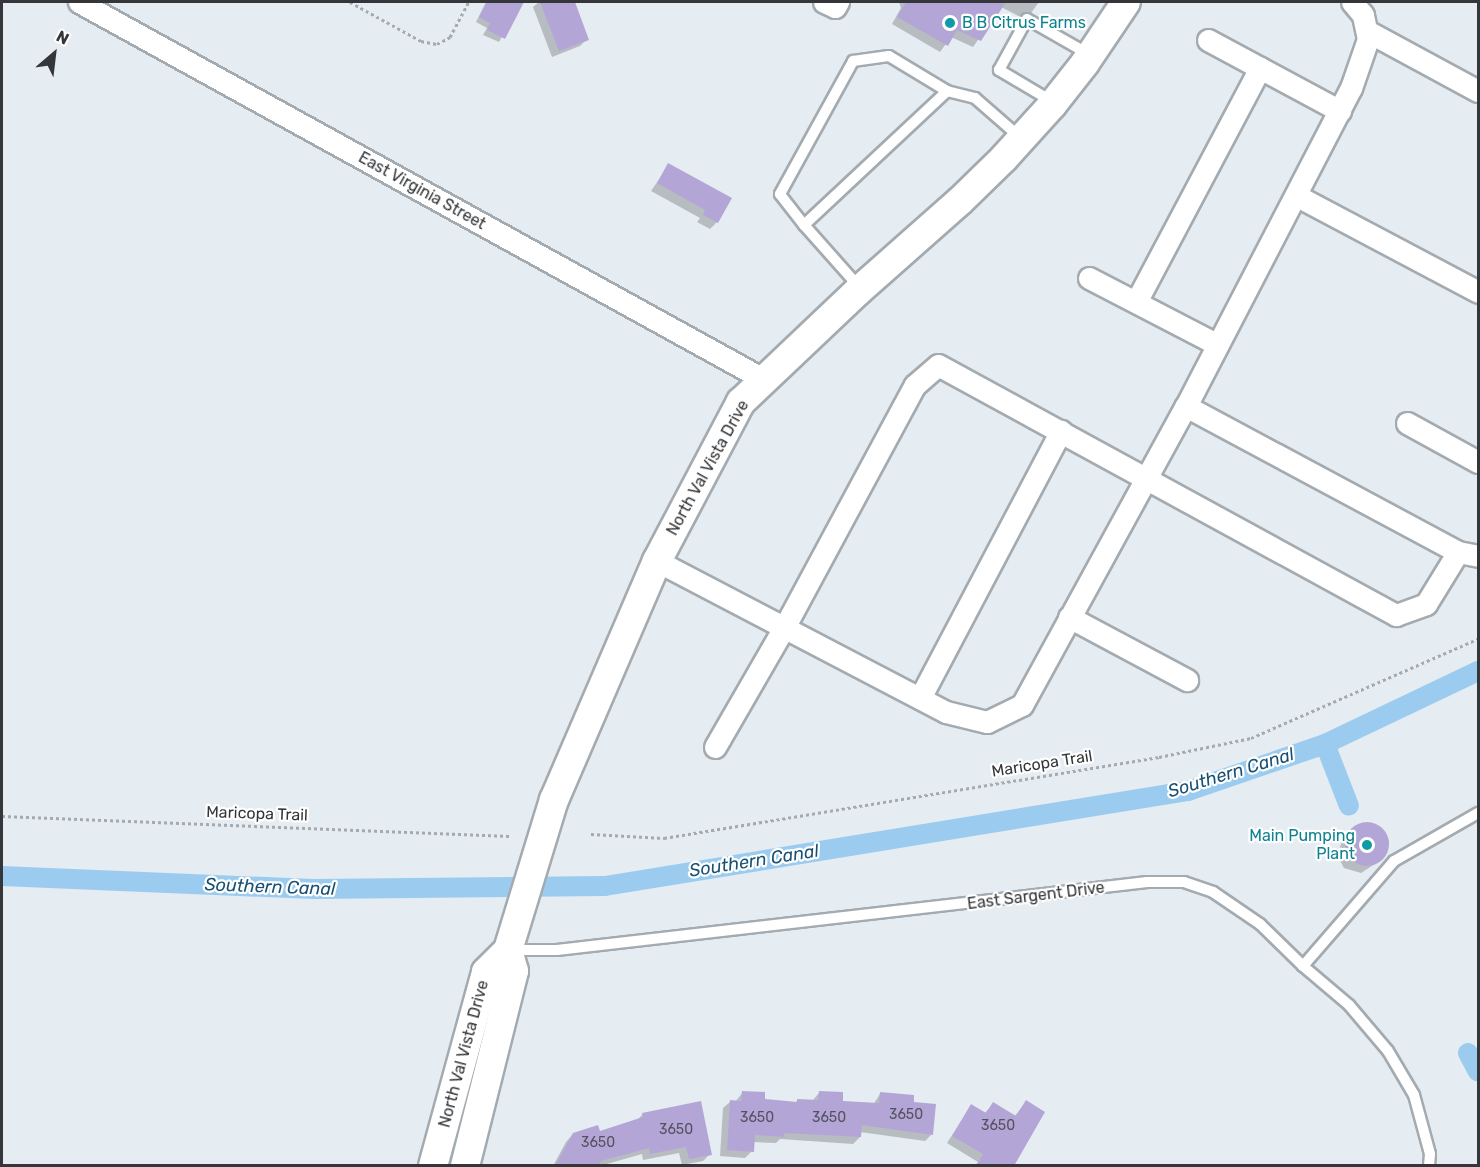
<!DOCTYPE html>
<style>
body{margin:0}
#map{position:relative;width:1480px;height:1167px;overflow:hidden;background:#e5ecf2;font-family:Rubik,sans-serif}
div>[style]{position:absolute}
.shadow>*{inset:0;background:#0003}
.canal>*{height:20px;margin:-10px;padding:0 10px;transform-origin:10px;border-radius:10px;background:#9bccef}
.building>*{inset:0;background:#b3a6d7}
.round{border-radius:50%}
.path>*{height:3px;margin-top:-1.5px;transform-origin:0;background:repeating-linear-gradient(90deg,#a5aaaf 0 3px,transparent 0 6px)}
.roads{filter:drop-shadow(2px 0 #a4abb0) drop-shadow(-2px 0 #a4abb0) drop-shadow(0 2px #a4abb0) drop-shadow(0 -2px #a4abb0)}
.service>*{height:10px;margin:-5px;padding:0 5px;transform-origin:5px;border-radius:5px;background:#fff}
.minor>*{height:21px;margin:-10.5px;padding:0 10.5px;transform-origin:10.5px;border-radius:10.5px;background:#fff}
.secondary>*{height:28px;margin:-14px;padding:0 14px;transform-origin:14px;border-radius:14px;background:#fff}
.dots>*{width:16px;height:16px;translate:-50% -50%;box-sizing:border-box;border:3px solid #fff;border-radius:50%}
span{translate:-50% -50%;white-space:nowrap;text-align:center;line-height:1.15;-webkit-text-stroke:4.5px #fff;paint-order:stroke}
.number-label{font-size:14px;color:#545260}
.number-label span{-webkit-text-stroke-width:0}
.culture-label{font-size:16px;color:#0d838f}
.left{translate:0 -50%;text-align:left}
.right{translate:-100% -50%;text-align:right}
.street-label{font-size:16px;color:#343639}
.water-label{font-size:18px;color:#195174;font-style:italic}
.frame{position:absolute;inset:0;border:3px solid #343639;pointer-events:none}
.north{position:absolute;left:24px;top:24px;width:60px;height:60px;-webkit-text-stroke:4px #fff;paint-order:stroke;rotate:28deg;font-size:16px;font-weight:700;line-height:24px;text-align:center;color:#343639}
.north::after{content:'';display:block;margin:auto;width:21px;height:27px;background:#343639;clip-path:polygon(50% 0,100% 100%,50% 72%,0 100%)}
</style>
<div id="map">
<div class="shadow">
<i style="clip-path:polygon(486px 2px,522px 2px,499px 42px,483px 35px,487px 28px,476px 22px)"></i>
<i style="clip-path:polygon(539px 2px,573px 2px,587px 39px,580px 46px,552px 57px,533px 7px)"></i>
<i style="clip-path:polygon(899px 2px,977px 2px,981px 4px,982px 2px,1039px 2px,1026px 20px,1001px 7px,973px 47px,951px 37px,940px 52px,892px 24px,901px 8px)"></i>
<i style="clip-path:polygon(669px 165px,717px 222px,710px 229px,697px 222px,700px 218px,651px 191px)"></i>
<i style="clip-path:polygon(1365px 823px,1382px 828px,1389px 842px,1384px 858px,1361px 873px,1344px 868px,1337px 855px,1343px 839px)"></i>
<i style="clip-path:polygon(743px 1092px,763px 1100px,795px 1103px,798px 1100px,812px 1101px,819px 1093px,841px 1103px,873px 1105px,880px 1094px,912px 1103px,932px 1134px,925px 1141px,860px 1132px,860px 1137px,853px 1144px,780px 1139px,776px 1143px,753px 1142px,752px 1151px,745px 1158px,720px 1156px,723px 1108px,731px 1101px,735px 1102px)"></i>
<i style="clip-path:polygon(1026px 1102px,1012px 1166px,975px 1166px,978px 1162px,947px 1143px,971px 1106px,984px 1114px,993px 1104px,1014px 1117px)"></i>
<i style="clip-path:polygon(643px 1114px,710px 1154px,703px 1161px,682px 1165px,679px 1153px,643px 1160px,642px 1154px,600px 1166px,553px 1166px,566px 1142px,573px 1134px,599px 1133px,636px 1121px)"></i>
</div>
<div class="canal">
<i style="left:1325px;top:744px;width:66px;rotate:68.8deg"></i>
<i style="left:2px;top:876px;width:312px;rotate:2.4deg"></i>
<i style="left:314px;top:889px;width:291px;rotate:-0.6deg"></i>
<i style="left:605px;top:886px;width:591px;rotate:-9.26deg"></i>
<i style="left:1188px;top:791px;width:145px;rotate:-18.9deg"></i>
<i style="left:1325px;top:744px;width:170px;rotate:-25.5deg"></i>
<i style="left:1468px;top:1053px;width:21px;rotate:62deg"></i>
</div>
<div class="building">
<i style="clip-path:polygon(487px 2px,524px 2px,505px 39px,487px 30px,490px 23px,479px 17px)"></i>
<i style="clip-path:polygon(540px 2px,575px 2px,589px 40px,559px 51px)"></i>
<i style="clip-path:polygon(906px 2px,1006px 2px,981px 41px,957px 30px,948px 46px,897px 17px)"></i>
<i style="clip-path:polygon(668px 163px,732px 198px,718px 223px,703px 215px,705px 210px,657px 183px)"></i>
<i class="round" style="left:1345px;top:822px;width:44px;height:44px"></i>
<i style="clip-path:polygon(742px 1091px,765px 1092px,765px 1099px,797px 1102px,797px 1099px,818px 1100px,819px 1091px,843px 1092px,843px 1101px,879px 1103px,880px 1092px,914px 1095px,914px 1102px,936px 1104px,933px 1135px,862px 1125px,861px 1137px,784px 1133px,784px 1137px,755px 1135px,754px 1152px,727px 1150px,730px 1100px,741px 1101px)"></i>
<i style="clip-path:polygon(1026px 1100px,1045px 1112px,1014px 1166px,976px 1166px,983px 1154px,952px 1136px,971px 1104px,986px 1113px,993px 1102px,1016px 1116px)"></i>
<i style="clip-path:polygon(701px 1101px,712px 1155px,689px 1159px,686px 1147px,650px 1154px,649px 1148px,601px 1161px,598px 1166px,555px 1166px,573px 1133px,598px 1125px,600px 1131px,643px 1117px,642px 1113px)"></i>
</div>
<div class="path">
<i style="left:350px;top:2px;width:81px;rotate:28.8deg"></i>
<i style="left:421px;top:41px;width:16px;rotate:11deg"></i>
<i style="left:437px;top:44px;width:15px;rotate:-28deg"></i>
<i style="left:450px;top:37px;width:40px;rotate:-62deg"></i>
<i style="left:2px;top:816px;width:510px;rotate:2.25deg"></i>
<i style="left:591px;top:834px;width:73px;rotate:3.1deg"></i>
<i style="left:664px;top:838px;width:502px;rotate:-9.29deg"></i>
<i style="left:1159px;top:757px;width:94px;rotate:-11.7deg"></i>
<i style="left:1251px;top:738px;width:248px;rotate:-23.6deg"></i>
</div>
<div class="roads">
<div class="service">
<i style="left:1053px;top:102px;width:63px;rotate:-149.3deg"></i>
<i style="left:999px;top:70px;width:58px;rotate:-61.2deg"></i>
<i style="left:1027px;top:19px;width:73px;rotate:29.7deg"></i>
<i style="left:804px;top:225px;width:39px;rotate:-128deg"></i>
<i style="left:780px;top:194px;width:152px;rotate:-61.2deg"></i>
<i style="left:853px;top:61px;width:36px;rotate:-8deg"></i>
<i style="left:889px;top:56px;width:68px;rotate:31.1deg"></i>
<i style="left:860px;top:288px;width:84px;rotate:-131.6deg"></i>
<i style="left:804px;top:225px;width:196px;rotate:-43.1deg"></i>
<i style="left:947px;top:91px;width:29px;rotate:14deg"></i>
<i style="left:975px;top:98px;width:62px;rotate:41.1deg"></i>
<i style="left:508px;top:950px;width:49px"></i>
<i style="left:557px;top:950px;width:594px;rotate:-6.57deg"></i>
<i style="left:1147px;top:882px;width:37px"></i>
<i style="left:1184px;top:882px;width:31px;rotate:19deg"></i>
<i style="left:1213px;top:892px;width:57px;rotate:34.2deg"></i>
<i style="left:1260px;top:924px;width:60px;rotate:44.3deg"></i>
<i style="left:1303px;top:966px;width:139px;rotate:-49.1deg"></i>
<i style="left:1394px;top:861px;width:97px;rotate:-29.7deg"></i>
<i style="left:1303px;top:966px;width:60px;rotate:40.3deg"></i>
<i style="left:1349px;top:1005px;width:60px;rotate:49.7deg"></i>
<i style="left:1388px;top:1051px;width:51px;rotate:59.4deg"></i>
<i style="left:1414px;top:1095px;width:61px;rotate:74.8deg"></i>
<i style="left:1430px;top:1154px;width:12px;rotate:95deg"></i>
</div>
<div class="minor">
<i style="left:79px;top:2px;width:783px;rotate:28.86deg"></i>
<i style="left:824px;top:2px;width:12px;rotate:24deg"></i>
<i style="left:835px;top:7px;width:6px;rotate:-59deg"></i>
<i style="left:1367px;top:31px;width:126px;rotate:28.4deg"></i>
<i style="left:1208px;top:40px;width:150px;rotate:28.3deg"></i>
<i style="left:1297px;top:196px;width:205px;rotate:27.9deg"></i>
<i style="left:1089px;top:278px;width:145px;rotate:27.4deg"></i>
<i style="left:1136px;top:302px;width:265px;rotate:-62.1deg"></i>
<i style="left:1407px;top:423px;width:81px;rotate:28.8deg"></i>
<i style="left:1458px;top:552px;width:20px;rotate:11deg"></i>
<i style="left:657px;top:561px;width:326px;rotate:27.6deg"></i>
<i style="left:946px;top:712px;width:42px;rotate:13.7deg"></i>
<i style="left:987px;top:722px;width:39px;rotate:-26deg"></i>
<i style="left:1022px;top:705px;width:341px;rotate:-61.3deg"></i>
<i style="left:1186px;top:406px;width:358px;rotate:-62.6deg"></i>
<i style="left:1351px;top:88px;width:52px;rotate:-70.9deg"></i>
<i style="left:1368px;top:39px;width:25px;rotate:-102deg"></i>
<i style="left:1363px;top:15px;width:17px;rotate:-130deg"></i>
<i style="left:1069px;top:617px;width:134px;rotate:28.1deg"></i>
<i style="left:920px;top:698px;width:302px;rotate:-62.2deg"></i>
<i style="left:715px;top:747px;width:140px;rotate:-60deg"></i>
<i style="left:785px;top:626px;width:274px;rotate:-61.7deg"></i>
<i style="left:915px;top:385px;width:30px;rotate:-41deg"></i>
<i style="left:938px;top:365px;width:522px;rotate:28.63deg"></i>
<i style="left:1396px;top:615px;width:32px;rotate:-20deg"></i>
<i style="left:1426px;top:604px;width:61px;rotate:-58.4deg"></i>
<i style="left:1458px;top:552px;width:309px;rotate:-151.8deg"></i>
</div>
<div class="secondary">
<i style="left:433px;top:1166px;width:201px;rotate:-74.7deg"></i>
<i style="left:486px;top:972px;width:31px;rotate:-45deg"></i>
<i style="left:508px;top:950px;width:157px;rotate:-73deg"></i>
<i style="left:554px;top:800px;width:260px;rotate:-66.7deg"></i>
<i style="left:657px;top:561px;width:180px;rotate:-62.2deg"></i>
<i style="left:741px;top:402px;width:160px;rotate:-43.5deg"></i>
<i style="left:857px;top:292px;width:137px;rotate:-41.5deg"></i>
<i style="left:960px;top:201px;width:62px;rotate:-44.3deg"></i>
<i style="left:1004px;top:158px;width:72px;rotate:-47.8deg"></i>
<i style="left:1052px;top:105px;width:53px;rotate:-51.8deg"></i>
<i style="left:1085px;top:63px;width:73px;rotate:-56.1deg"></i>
<i style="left:465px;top:1166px;width:201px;rotate:-75.9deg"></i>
<i style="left:514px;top:971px;width:22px;rotate:-106deg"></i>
</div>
</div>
<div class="dots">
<i style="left:950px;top:23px;background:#0f9aa8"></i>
<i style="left:1367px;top:845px;background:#0f9aa8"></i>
</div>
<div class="number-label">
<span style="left:906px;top:1115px">3650</span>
<span style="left:757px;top:1118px">3650</span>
<span style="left:829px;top:1118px">3650</span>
<span style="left:998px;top:1126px">3650</span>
<span style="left:676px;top:1130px">3650</span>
<span style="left:598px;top:1143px">3650</span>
</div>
<div class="culture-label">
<span class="left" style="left:962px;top:23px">B B Citrus Farms</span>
<span class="right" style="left:1355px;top:845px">Main Pumping<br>Plant</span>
</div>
<div class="street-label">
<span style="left:422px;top:191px;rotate:29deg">East Virginia Street</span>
<span style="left:708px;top:468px;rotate:-61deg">North Val Vista Drive</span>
<span style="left:1042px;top:764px;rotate:-9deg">Maricopa Trail</span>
<span style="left:257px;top:814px;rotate:2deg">Maricopa Trail</span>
<span style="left:1036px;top:896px;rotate:-7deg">East Sargent Drive</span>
<span style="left:464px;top:1054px;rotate:-75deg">North Val Vista Drive</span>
</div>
<div class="water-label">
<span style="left:1231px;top:773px;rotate:-17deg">Southern Canal</span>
<span style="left:754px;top:861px;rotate:-9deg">Southern Canal</span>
<span style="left:270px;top:887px;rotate:2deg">Southern Canal</span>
</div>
<div class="frame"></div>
<div class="north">N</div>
</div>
